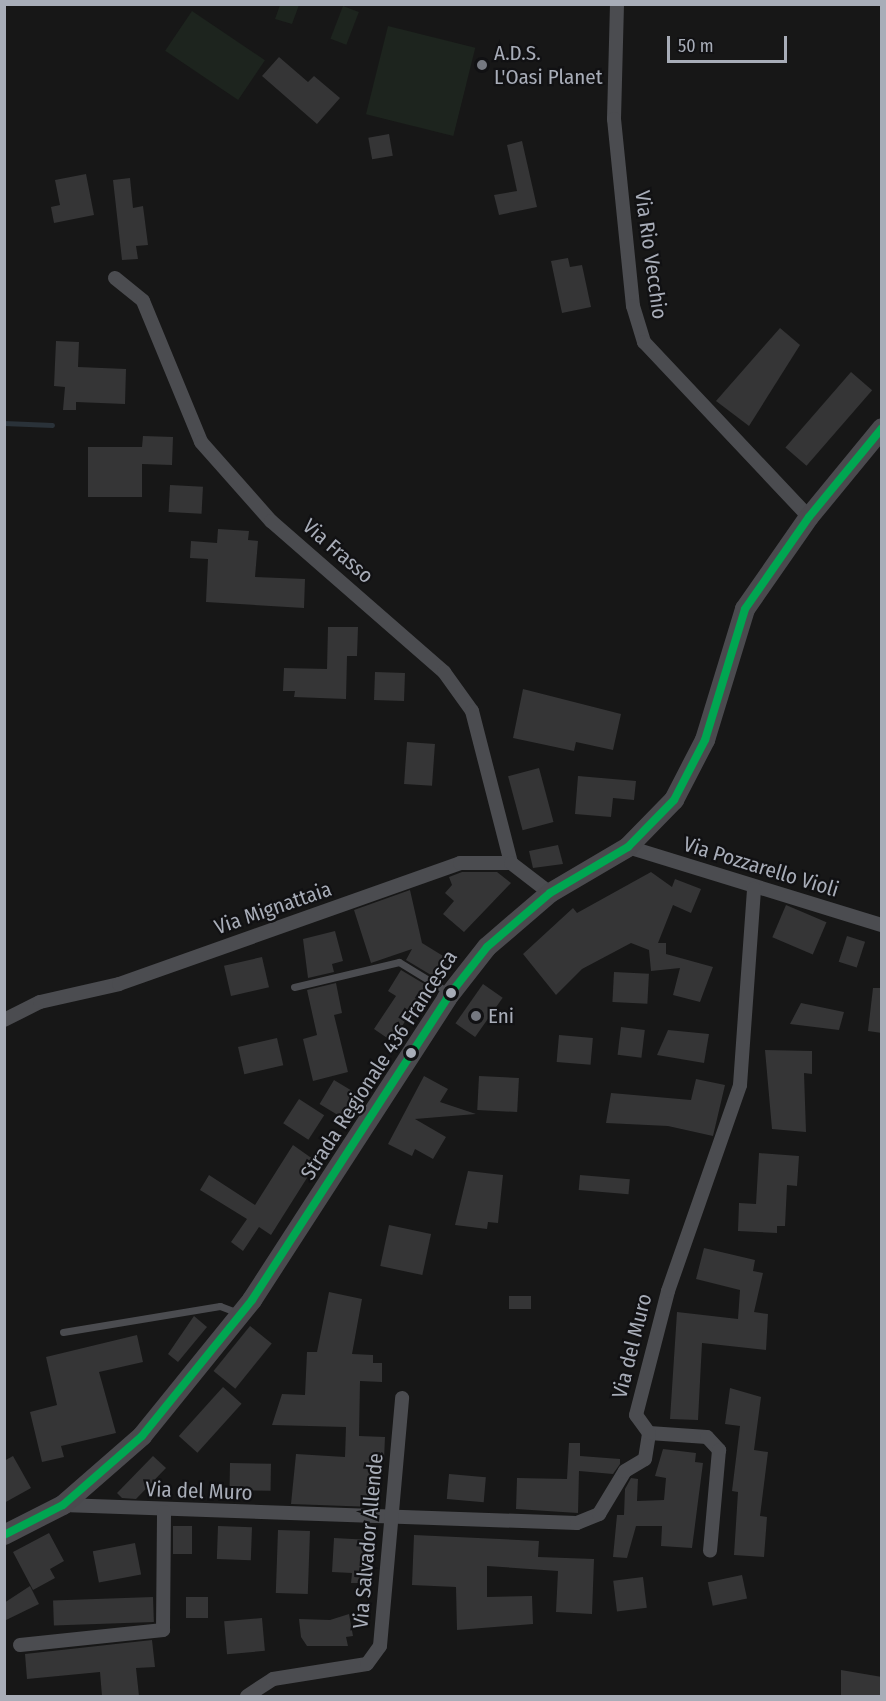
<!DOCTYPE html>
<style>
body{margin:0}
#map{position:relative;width:886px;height:1701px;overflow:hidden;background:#171717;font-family:"Fira Sans Condensed",sans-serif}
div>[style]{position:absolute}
.green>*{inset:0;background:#1d241e;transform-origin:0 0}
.stream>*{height:4.5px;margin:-2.25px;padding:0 2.25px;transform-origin:2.25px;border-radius:2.25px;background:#2a3239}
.building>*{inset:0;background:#353536;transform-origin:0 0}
.lane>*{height:7px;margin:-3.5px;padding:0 3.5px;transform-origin:3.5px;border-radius:3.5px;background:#4b4c50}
.street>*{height:14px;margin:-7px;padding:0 7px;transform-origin:7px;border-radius:7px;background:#4b4c50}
.secondary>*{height:20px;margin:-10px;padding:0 10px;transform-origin:10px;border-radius:10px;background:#4a4a4e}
.bus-1>*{height:8px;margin:-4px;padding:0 4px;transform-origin:4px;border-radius:4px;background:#00a651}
.dots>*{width:16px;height:16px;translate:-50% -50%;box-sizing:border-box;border:3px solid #111113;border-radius:50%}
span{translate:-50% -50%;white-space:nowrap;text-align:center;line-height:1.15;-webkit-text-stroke:4.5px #111113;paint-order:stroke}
.poi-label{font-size:21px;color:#a8adb8}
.left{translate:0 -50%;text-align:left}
.street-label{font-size:21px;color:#a8adb8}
.frame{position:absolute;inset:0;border:6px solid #a8adb8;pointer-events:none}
.scale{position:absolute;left:667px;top:36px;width:120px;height:27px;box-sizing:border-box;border:3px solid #a8adb8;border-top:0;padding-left:8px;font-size:18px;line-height:21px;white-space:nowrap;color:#a8adb8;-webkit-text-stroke:4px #111113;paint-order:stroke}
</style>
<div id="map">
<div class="green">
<i style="clip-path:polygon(280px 5px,299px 5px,292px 24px,275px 19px)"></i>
<i style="left:343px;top:6px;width:17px;height:35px;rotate:21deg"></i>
<i style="left:192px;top:11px;width:88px;height:48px;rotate:34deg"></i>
<i style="left:388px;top:26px;width:90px;height:91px;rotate:14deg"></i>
</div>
<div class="stream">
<i style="left:4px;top:423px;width:48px;rotate:2.4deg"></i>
</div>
<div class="building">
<i style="clip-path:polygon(279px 57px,308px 82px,314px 76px,340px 98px,317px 124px,262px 76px)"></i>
<i style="left:389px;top:134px;width:22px;height:21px;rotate:80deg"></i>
<i style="clip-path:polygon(522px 141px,537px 207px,499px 215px,494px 195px,517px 191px,507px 145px)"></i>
<i style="clip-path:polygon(86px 174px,94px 215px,54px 223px,51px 207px,60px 205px,55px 180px)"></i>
<i style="clip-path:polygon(130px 178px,133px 208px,143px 206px,148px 245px,136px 246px,138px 259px,122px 260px,113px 180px)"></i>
<i style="clip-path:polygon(568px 258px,570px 267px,582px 265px,591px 307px,562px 313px,551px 261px)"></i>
<i style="clip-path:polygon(780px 328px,800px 345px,749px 426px,716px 401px)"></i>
<i style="clip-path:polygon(56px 341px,79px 342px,78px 367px,126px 369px,125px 404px,76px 402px,76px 410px,63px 410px,65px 387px,54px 386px)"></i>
<i style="left:851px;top:372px;width:28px;height:100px;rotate:41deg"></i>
<i style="clip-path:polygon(143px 436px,173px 437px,172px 465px,142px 464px,142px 497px,88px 497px,88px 447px,142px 447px)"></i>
<i style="left:170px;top:485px;width:33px;height:27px;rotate:3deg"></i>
<i style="clip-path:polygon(218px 529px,249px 531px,248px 540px,258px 541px,255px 577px,305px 579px,304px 608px,206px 602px,208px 559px,190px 558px,191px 541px,217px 543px)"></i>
<i style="clip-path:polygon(328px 627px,358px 627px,357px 656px,347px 656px,346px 699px,294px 697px,295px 691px,283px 691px,284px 668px,327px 669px)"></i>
<i style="left:375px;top:672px;width:30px;height:28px;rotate:2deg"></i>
<i style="clip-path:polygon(523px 689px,621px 714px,613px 750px,576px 742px,574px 751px,513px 738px)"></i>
<i style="left:407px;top:742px;width:28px;height:42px;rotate:4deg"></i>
<i style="left:539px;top:768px;width:56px;height:32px;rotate:75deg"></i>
<i style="clip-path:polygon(578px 776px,636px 781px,634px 800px,613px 798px,611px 817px,575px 814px)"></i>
<i style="clip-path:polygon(558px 845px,563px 864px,533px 868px,529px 851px)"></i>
<i style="clip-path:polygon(462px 872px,497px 872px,511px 883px,464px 932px,443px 914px,454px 901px,445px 893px,452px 885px,449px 877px)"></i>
<i style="clip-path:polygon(651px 872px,672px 887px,675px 879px,701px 889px,691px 913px,673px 905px,658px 943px,666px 943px,666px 954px,713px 967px,700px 1002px,673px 995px,680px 968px,651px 971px,649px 950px,631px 943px,582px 969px,556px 995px,523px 954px,573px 908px,577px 913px)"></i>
<i style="clip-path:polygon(410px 890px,422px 943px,448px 959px,436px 978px,406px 960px,412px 949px,371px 963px,354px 910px)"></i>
<i style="left:786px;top:905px;width:44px;height:35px;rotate:23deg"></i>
<i style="clip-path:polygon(335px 931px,343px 961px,332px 964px,334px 972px,308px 978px,303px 939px)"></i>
<i style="left:847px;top:936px;width:19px;height:27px;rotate:18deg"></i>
<i style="left:262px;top:957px;width:31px;height:39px;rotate:77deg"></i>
<i style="clip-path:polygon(401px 970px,426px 985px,393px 1042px,374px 1029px,396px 996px,388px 991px)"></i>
<i style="left:614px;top:972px;width:35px;height:30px;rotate:3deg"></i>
<i style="clip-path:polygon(336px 983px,342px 1013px,334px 1015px,348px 1072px,313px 1081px,303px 1039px,317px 1035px,307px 990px)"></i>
<i style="left:483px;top:984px;width:24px;height:48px;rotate:35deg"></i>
<i style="clip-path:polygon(873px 988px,882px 988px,882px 1033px,868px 1031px)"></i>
<i style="clip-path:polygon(801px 1003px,844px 1012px,839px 1030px,790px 1024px)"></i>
<i style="left:621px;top:1027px;width:24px;height:28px;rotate:7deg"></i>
<i style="clip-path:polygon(668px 1030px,709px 1034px,704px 1063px,657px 1055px)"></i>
<i style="left:559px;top:1035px;width:34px;height:27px;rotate:5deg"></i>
<i style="left:277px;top:1038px;width:28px;height:40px;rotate:77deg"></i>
<i style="clip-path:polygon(765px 1050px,812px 1051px,812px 1074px,804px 1073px,806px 1132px,772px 1129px)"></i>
<i style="clip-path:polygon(424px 1076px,448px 1089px,440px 1102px,476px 1114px,415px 1119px,446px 1137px,433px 1159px,415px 1149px,412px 1156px,388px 1144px)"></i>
<i style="left:479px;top:1076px;width:40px;height:34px;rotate:3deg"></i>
<i style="clip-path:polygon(696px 1079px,725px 1085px,713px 1136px,668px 1126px,606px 1123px,611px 1093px,691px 1100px)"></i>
<i style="left:334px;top:1080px;width:29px;height:28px;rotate:31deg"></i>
<i style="left:299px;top:1099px;width:30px;height:29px;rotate:33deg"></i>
<i style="clip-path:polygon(293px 1145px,317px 1162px,271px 1235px,259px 1227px,243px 1251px,231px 1242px,247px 1219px,200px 1190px,209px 1175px,255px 1205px)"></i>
<i style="clip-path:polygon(759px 1153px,799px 1156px,797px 1186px,787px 1185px,785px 1226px,777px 1226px,777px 1233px,738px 1231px,739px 1203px,756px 1204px)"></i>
<i style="clip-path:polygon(468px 1171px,503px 1175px,498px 1223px,488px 1222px,487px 1229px,455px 1225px)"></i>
<i style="left:580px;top:1175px;width:50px;height:15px;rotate:5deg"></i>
<i style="left:389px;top:1225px;width:43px;height:42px;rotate:12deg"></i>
<i style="clip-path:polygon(704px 1248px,755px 1260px,753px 1271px,763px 1273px,754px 1312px,768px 1314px,766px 1350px,702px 1343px,698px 1420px,670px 1419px,677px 1312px,738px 1319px,740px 1290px,696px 1279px)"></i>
<i style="clip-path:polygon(329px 1292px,362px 1299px,352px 1354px,373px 1355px,373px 1363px,382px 1363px,382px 1382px,360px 1381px,359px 1436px,385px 1437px,384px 1460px,376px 1459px,374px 1507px,291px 1504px,296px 1454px,345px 1457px,346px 1427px,272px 1425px,282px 1394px,305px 1395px,307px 1352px,317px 1352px)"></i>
<i style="left:509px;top:1296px;width:22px;height:13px"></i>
<i style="clip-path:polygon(194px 1316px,207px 1327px,178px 1362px,168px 1354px)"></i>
<i style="left:250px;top:1326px;width:28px;height:58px;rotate:39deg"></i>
<i style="clip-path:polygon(137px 1335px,143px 1362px,99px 1372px,116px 1433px,61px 1446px,64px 1457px,42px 1462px,30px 1412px,57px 1405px,46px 1357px)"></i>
<i style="left:223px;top:1387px;width:25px;height:66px;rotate:42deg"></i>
<i style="clip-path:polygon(730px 1388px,761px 1397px,754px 1450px,768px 1452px,760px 1516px,767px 1517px,764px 1557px,734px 1555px,738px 1492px,732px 1491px,740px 1426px,725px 1424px)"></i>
<i style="clip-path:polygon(569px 1443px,580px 1443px,580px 1456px,620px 1459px,620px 1464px,613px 1474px,579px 1471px,578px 1513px,516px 1509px,517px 1478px,567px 1479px)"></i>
<i style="clip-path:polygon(663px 1449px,696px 1453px,695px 1462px,703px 1463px,692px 1548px,661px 1546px,662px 1526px,636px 1526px,627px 1558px,613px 1557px,617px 1515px,624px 1515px,625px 1489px,631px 1478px,638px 1479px,637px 1501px,664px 1500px,666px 1478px,655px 1476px)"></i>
<i style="clip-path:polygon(13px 1456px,31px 1488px,4px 1503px,4px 1461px)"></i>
<i style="clip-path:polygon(153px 1456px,166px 1468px,136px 1499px,122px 1498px,117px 1493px)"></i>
<i style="left:230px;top:1463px;width:41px;height:27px;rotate:1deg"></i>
<i style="left:449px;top:1474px;width:37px;height:25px;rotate:5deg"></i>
<i style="left:173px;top:1526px;width:19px;height:28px"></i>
<i style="left:218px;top:1526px;width:34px;height:33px;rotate:2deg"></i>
<i style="left:278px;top:1530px;width:32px;height:63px;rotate:2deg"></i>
<i style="clip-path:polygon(49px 1533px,64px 1561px,50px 1569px,55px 1578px,33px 1590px,13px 1552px)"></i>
<i style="clip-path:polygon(414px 1535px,539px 1541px,538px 1557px,594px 1559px,592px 1614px,556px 1612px,558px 1571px,487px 1566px,487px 1597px,532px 1596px,533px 1624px,457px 1630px,456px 1587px,412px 1585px)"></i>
<i style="clip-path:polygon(334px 1538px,371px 1540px,369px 1583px,351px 1583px,352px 1573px,332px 1572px)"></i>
<i style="left:135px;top:1543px;width:32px;height:43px;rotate:79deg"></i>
<i style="left:742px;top:1575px;width:24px;height:35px;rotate:78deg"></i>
<i style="left:643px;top:1577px;width:31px;height:30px;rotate:83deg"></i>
<i style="clip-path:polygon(30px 1586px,39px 1604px,4px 1621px,4px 1603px)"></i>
<i style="left:153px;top:1597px;width:25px;height:100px;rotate:88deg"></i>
<i style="left:186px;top:1597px;width:22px;height:21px"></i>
<i style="clip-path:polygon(349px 1614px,353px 1636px,346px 1637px,348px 1646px,307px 1646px,301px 1637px,299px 1619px,330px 1620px)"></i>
<i style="left:262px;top:1618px;width:33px;height:38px;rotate:85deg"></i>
<i style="clip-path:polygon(152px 1640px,155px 1667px,136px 1668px,139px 1696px,102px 1696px,100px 1672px,27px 1679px,25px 1654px)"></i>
<i style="clip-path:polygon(841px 1670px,882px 1677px,882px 1696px,841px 1696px)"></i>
</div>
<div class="lane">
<i style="left:294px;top:987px;width:108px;rotate:-13.4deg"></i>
<i style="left:399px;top:962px;width:57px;rotate:31.5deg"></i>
<i style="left:63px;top:1332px;width:159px;rotate:-9.4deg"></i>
<i style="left:220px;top:1306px;width:19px;rotate:21deg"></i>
</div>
<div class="street">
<i style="left:617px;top:4px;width:115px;rotate:91.5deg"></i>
<i style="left:614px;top:119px;width:188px;rotate:84.2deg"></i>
<i style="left:633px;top:306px;width:38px;rotate:73deg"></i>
<i style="left:644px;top:342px;width:241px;rotate:46.7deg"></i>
<i style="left:115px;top:278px;width:36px;rotate:39deg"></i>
<i style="left:143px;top:301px;width:152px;rotate:67.6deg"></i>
<i style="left:201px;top:442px;width:106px;rotate:48.5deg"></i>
<i style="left:271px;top:521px;width:230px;rotate:41.1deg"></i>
<i style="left:444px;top:672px;width:48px;rotate:54.3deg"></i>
<i style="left:472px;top:711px;width:157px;rotate:75.6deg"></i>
<i style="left:628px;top:847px;width:266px;rotate:17.1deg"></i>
<i style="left:4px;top:1020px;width:40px;rotate:-26.6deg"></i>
<i style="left:40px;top:1002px;width:81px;rotate:-12.8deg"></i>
<i style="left:119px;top:984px;width:362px;rotate:-19.5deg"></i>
<i style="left:460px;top:863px;width:51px"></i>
<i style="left:511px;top:863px;width:49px;rotate:37.6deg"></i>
<i style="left:649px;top:1433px;width:58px;rotate:3.9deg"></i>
<i style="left:707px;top:1437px;width:18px;rotate:47deg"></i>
<i style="left:719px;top:1450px;width:101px;rotate:95.1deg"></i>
<i style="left:63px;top:1505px;width:514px;rotate:2.01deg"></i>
<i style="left:577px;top:1523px;width:24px;rotate:-22deg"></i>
<i style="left:599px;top:1514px;width:50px;rotate:-58.8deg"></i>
<i style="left:625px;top:1471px;width:23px;rotate:-31deg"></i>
<i style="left:645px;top:1459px;width:26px;rotate:-81deg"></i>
<i style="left:649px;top:1433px;width:22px;rotate:-126deg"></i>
<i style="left:636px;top:1415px;width:128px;rotate:-75.5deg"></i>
<i style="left:668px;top:1291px;width:218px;rotate:-70.7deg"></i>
<i style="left:740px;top:1085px;width:197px;rotate:-85.9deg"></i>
<i style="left:20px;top:1645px;width:144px;rotate:-6deg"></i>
<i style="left:163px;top:1630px;width:118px;rotate:-89.5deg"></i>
<i style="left:247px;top:1696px;width:31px;rotate:-33deg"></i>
<i style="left:273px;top:1679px;width:95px;rotate:-9.1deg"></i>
<i style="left:367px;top:1664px;width:22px;rotate:-54deg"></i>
<i style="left:380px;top:1646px;width:249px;rotate:-84.9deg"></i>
</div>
<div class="secondary">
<i style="left:4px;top:1535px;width:66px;rotate:-27deg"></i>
<i style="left:63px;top:1505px;width:105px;rotate:-41.1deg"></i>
<i style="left:142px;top:1436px;width:175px;rotate:-51deg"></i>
<i style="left:252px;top:1300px;width:359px;rotate:-57.1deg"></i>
<i style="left:447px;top:998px;width:65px;rotate:-51.9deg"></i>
<i style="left:487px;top:947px;width:83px;rotate:-40.6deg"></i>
<i style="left:550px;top:893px;width:91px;rotate:-30.5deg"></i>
<i style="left:628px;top:847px;width:66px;rotate:-45.6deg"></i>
<i style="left:674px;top:800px;width:68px;rotate:-62.7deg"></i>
<i style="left:705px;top:740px;width:137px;rotate:-73deg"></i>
<i style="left:745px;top:609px;width:112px;rotate:-55.2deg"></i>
<i style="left:809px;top:517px;width:115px;rotate:-50.6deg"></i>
</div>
<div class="bus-1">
<i style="left:4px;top:1535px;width:66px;rotate:-27deg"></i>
<i style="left:63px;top:1505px;width:105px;rotate:-41.1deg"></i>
<i style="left:142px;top:1436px;width:175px;rotate:-51deg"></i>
<i style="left:252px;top:1300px;width:359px;rotate:-57.1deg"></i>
<i style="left:447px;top:998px;width:65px;rotate:-51.9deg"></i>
<i style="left:487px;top:947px;width:83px;rotate:-40.6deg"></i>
<i style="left:550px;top:893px;width:91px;rotate:-30.5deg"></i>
<i style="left:628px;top:847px;width:66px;rotate:-45.6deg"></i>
<i style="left:674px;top:800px;width:68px;rotate:-62.7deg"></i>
<i style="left:705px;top:740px;width:137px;rotate:-73deg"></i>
<i style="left:745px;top:609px;width:112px;rotate:-55.2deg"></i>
<i style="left:809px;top:517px;width:115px;rotate:-50.6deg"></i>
</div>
<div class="dots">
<i style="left:482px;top:65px;background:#757880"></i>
<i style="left:451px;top:993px;background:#a8adb8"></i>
<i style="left:476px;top:1016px;background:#757880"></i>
<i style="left:411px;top:1053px;background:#a8adb8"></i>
</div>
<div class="poi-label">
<span class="left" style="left:494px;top:65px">A.D.S.<br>L'Oasi Planet</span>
<span class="left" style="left:488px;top:1016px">Eni</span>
</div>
<div class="street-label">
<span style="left:651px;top:255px;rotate:82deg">Via Rio Vecchio</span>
<span style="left:338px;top:551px;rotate:41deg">Via Frasso</span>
<span style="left:761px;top:867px;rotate:17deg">Via Pozzarello Violi</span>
<span style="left:273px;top:908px;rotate:-19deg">Via Mignattaia</span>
<span style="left:379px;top:1065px;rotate:-57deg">Strada Regionale 436 Francesca</span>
<span style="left:632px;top:1346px;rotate:-76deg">Via del Muro</span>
<span style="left:199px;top:1491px;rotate:2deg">Via del Muro</span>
<span style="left:368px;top:1541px;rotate:-85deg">Via Salvador Allende</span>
</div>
<div class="frame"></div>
<div class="scale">50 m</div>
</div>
